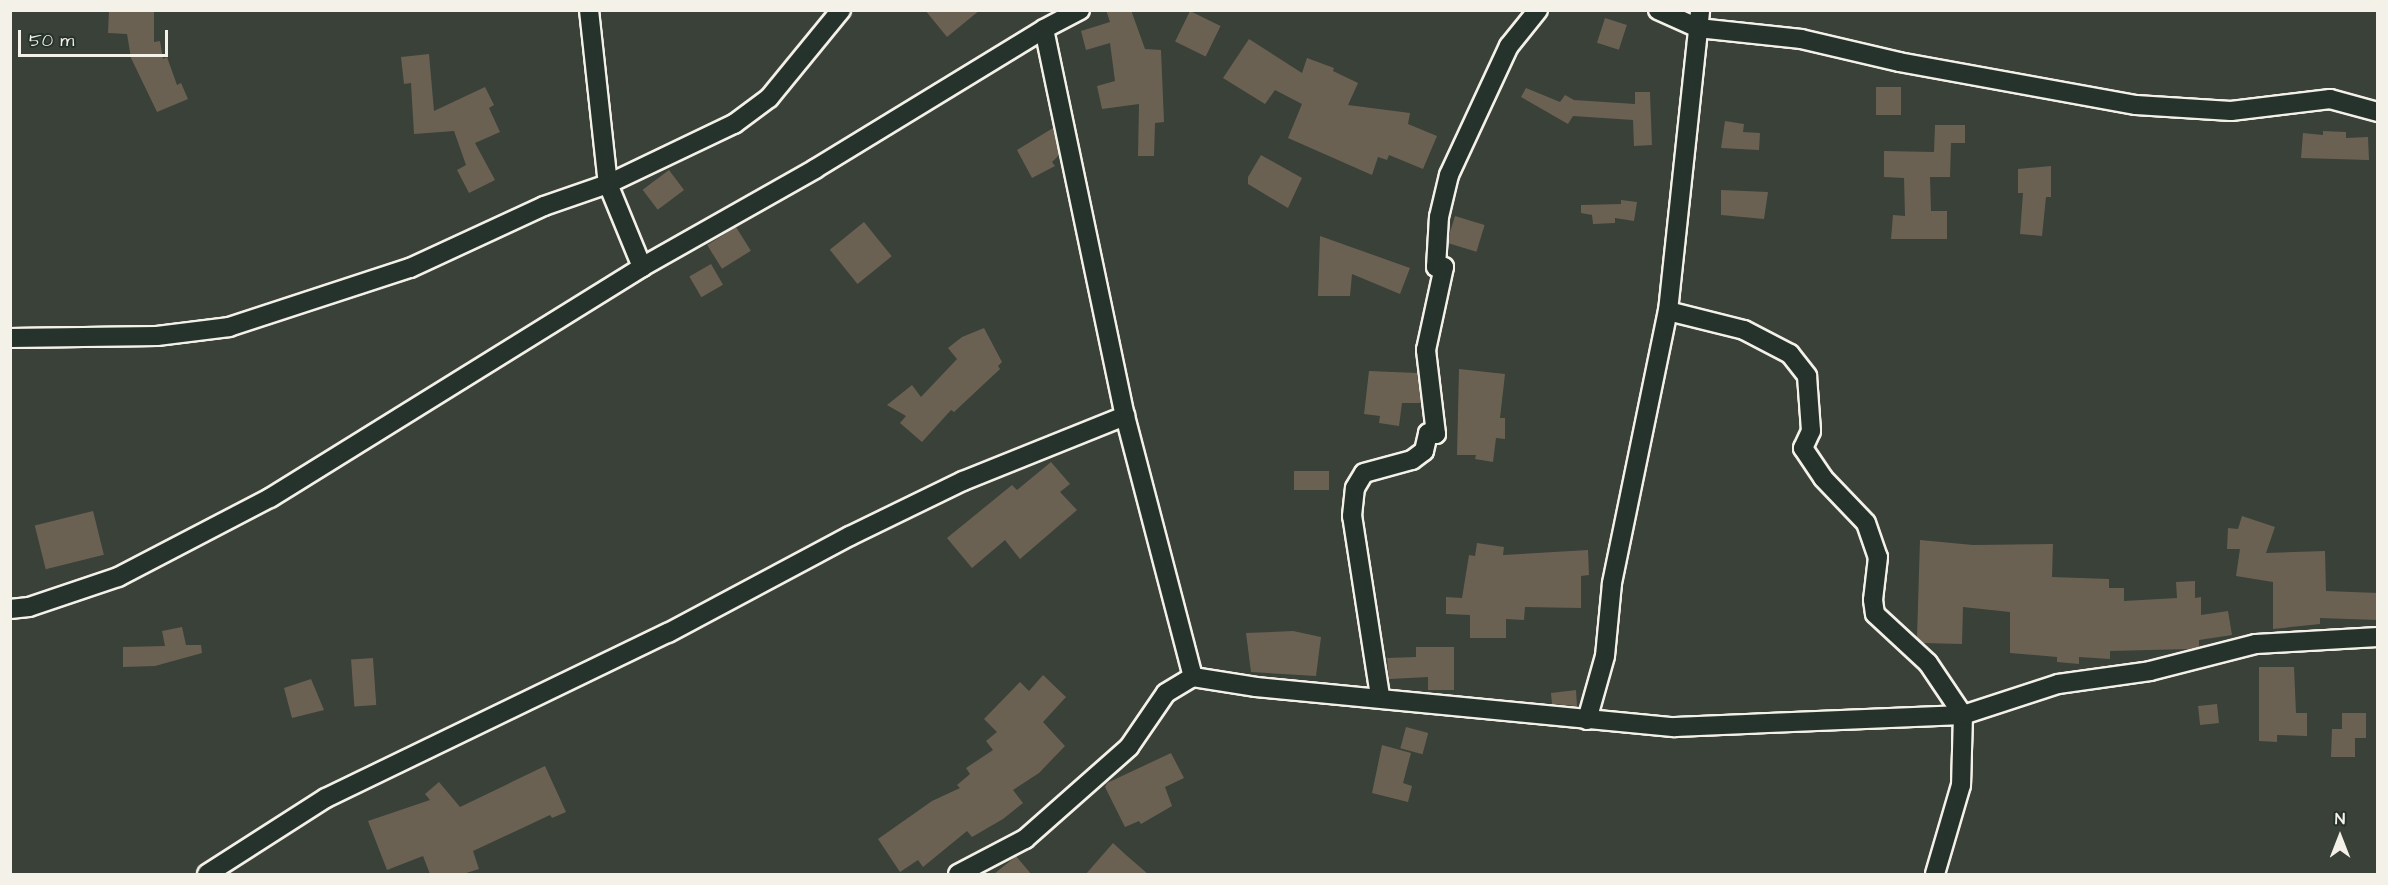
<!DOCTYPE html>
<style>
body{margin:0}
#map{position:relative;width:2388px;height:885px;overflow:hidden;background:#3a4138;font-family:"Architects Daughter",sans-serif}
div>[style]{position:absolute}
.building>*{inset:0;background:#6a6153;transform-origin:0 0}
.roads{filter:drop-shadow(2px 0 #f4f1e8) drop-shadow(-2px 0 #f4f1e8) drop-shadow(0 2px #f4f1e8) drop-shadow(0 -2px #f4f1e8)}
.minor>*{height:18px;margin:-9px;padding:0 9px;transform-origin:9px;border-radius:9px;background:#26332d}
span{translate:-50% -50%;white-space:nowrap;text-align:center;line-height:1.15;-webkit-text-stroke:5px #26332d;paint-order:stroke}
.frame{position:absolute;inset:0;border:12px solid #f4f1e8;pointer-events:none}
.north{position:absolute;left:2310px;top:807px;width:60px;height:60px;-webkit-text-stroke:4px #26332d;paint-order:stroke;rotate:0deg;font-size:16px;font-weight:700;line-height:24px;text-align:center;color:#f4f1e8}
.north::after{content:'';display:block;margin:auto;width:21px;height:27px;background:#f4f1e8;clip-path:polygon(50% 0,100% 100%,50% 72%,0 100%)}
.scale{position:absolute;left:18px;top:30px;width:150px;height:27px;box-sizing:border-box;border:3px solid #f4f1e8;border-top:0;padding-left:8px;font-size:18px;line-height:21px;white-space:nowrap;color:#f4f1e8;-webkit-text-stroke:4px #26332d;paint-order:stroke}
</style>
<div id="map">
<div class="building">
<i style="clip-path:polygon(109px 10px,154px 10px,154px 42px,160px 41px,163px 59px,167px 57px,177px 85px,181px 83px,188px 99px,157px 112px,131px 58px,127px 34px,108px 33px)"></i>
<i style="clip-path:polygon(925px 10px,980px 10px,947px 37px)"></i>
<i style="clip-path:polygon(1106px 10px,1131px 10px,1145px 49px,1161px 50px,1164px 122px,1155px 123px,1154px 156px,1138px 156px,1139px 104px,1102px 109px,1097px 86px,1115px 81px,1110px 43px,1086px 50px,1081px 31px,1110px 22px)"></i>
<i style="left:1190px;top:11px;width:34px;height:34px;rotate:26deg"></i>
<i style="left:1605px;top:18px;width:23px;height:26px;rotate:18deg"></i>
<i style="clip-path:polygon(1249px 39px,1302px 73px,1307px 58px,1334px 68px,1333px 71px,1358px 83px,1348px 105px,1410px 113px,1408px 124px,1437px 136px,1423px 169px,1389px 155px,1387px 160px,1378px 157px,1372px 175px,1288px 138px,1302px 104px,1275px 90px,1265px 104px,1223px 78px)"></i>
<i style="clip-path:polygon(429px 54px,434px 111px,485px 87px,494px 105px,489px 108px,500px 132px,475px 143px,495px 180px,469px 193px,457px 170px,466px 165px,454px 131px,414px 134px,411px 83px,404px 84px,401px 57px)"></i>
<i style="left:1876px;top:87px;width:25px;height:28px"></i>
<i style="clip-path:polygon(1526px 88px,1560px 102px,1565px 95px,1574px 100px,1635px 104px,1635px 92px,1650px 92px,1652px 145px,1634px 146px,1633px 120px,1573px 116px,1568px 124px,1521px 97px)"></i>
<i style="clip-path:polygon(1725px 121px,1744px 124px,1743px 132px,1760px 133px,1759px 150px,1721px 148px)"></i>
<i style="clip-path:polygon(1935px 125px,1965px 125px,1965px 143px,1951px 143px,1950px 177px,1930px 177px,1931px 211px,1947px 211px,1947px 239px,1891px 239px,1893px 215px,1905px 216px,1904px 178px,1884px 177px,1884px 151px,1934px 152px)"></i>
<i style="clip-path:polygon(1053px 128px,1059px 155px,1052px 162px,1055px 166px,1032px 178px,1017px 150px)"></i>
<i style="clip-path:polygon(2323px 131px,2346px 132px,2346px 138px,2368px 137px,2369px 160px,2301px 158px,2303px 133px,2323px 135px)"></i>
<i style="clip-path:polygon(1261px 155px,1302px 178px,1288px 208px,1248px 184px,1248px 177px)"></i>
<i style="clip-path:polygon(2051px 166px,2051px 197px,2046px 197px,2042px 236px,2020px 234px,2023px 193px,2018px 193px,2018px 169px)"></i>
<i style="left:669px;top:170px;width:25px;height:33px;rotate:53deg"></i>
<i style="clip-path:polygon(1721px 190px,1768px 192px,1764px 219px,1721px 215px)"></i>
<i style="clip-path:polygon(1621px 200px,1637px 202px,1634px 221px,1615px 218px,1615px 223px,1593px 224px,1592px 215px,1581px 213px,1581px 205px,1621px 204px)"></i>
<i style="left:1455px;top:216px;width:31px;height:28px;rotate:17deg"></i>
<i style="left:864px;top:222px;width:44px;height:44px;rotate:51deg"></i>
<i style="left:736px;top:227px;width:28px;height:34px;rotate:58deg"></i>
<i style="clip-path:polygon(1320px 236px,1410px 268px,1400px 294px,1352px 274px,1350px 296px,1318px 296px)"></i>
<i style="left:711px;top:264px;width:24px;height:25px;rotate:60deg"></i>
<i style="clip-path:polygon(984px 328px,1002px 362px,998px 366px,1000px 369px,954px 412px,951px 410px,922px 442px,900px 423px,906px 416px,887px 405px,912px 385px,921px 397px,957px 359px,948px 348px,962px 337px)"></i>
<i style="clip-path:polygon(1459px 369px,1505px 374px,1500px 418px,1505px 418px,1505px 439px,1496px 438px,1493px 462px,1475px 459px,1476px 455px,1457px 455px)"></i>
<i style="clip-path:polygon(1369px 371px,1417px 373px,1421px 403px,1402px 403px,1399px 426px,1379px 423px,1380px 416px,1364px 414px)"></i>
<i style="clip-path:polygon(1051px 462px,1070px 484px,1060px 492px,1077px 510px,1020px 559px,1005px 540px,972px 568px,947px 538px,1012px 485px,1017px 490px)"></i>
<i style="left:1294px;top:471px;width:35px;height:19px"></i>
<i style="left:93px;top:511px;width:45px;height:60px;rotate:76deg"></i>
<i style="clip-path:polygon(2242px 516px,2275px 527px,2266px 553px,2325px 551px,2326px 591px,2378px 593px,2378px 620px,2320px 618px,2320px 624px,2273px 629px,2273px 582px,2236px 576px,2240px 549px,2227px 549px,2228px 528px,2238px 529px)"></i>
<i style="clip-path:polygon(1920px 540px,1973px 545px,2053px 544px,2052px 577px,2109px 579px,2109px 588px,2124px 588px,2124px 601px,2177px 598px,2176px 582px,2195px 581px,2195px 598px,2201px 597px,2201px 615px,2228px 611px,2232px 635px,2199px 640px,2199px 647px,2189px 649px,2110px 651px,2110px 659px,2079px 657px,2079px 664px,2057px 662px,2057px 657px,2010px 653px,2010px 612px,1963px 607px,1962px 644px,1923px 643px,1917px 637px)"></i>
<i style="clip-path:polygon(1477px 543px,1504px 547px,1503px 555px,1588px 550px,1589px 575px,1581px 576px,1581px 608px,1525px 607px,1524px 620px,1506px 619px,1506px 638px,1470px 638px,1470px 615px,1446px 614px,1446px 597px,1462px 598px,1469px 555px,1475px 556px)"></i>
<i style="clip-path:polygon(182px 627px,186px 645px,201px 645px,202px 653px,155px 666px,123px 667px,123px 647px,165px 646px,162px 631px)"></i>
<i style="clip-path:polygon(1293px 631px,1321px 637px,1316px 676px,1251px 672px,1246px 633px)"></i>
<i style="clip-path:polygon(1416px 647px,1454px 647px,1454px 690px,1428px 690px,1428px 677px,1389px 679px,1387px 658px,1416px 657px)"></i>
<i style="left:373px;top:658px;width:47px;height:22px;rotate:86deg"></i>
<i style="clip-path:polygon(2259px 667px,2294px 667px,2296px 713px,2307px 713px,2307px 736px,2277px 735px,2277px 742px,2259px 741px)"></i>
<i style="clip-path:polygon(1043px 675px,1066px 697px,1043px 722px,1065px 746px,1039px 773px,1013px 790px,1023px 803px,1003px 819px,972px 837px,967px 831px,923px 867px,918px 860px,900px 872px,878px 839px,932px 801px,960px 788px,957px 785px,970px 774px,966px 768px,993px 750px,986px 741px,997px 732px,984px 719px,1020px 682px,1029px 691px)"></i>
<i style="clip-path:polygon(311px 679px,324px 710px,292px 718px,284px 688px)"></i>
<i style="clip-path:polygon(1576px 690px,1577px 706px,1552px 704px,1551px 693px)"></i>
<i style="left:2217px;top:704px;width:19px;height:19px;rotate:84deg"></i>
<i style="clip-path:polygon(2342px 713px,2366px 713px,2366px 738px,2355px 738px,2355px 757px,2331px 757px,2332px 729px,2342px 729px)"></i>
<i style="left:1406px;top:727px;width:23px;height:22px;rotate:15deg"></i>
<i style="clip-path:polygon(1382px 745px,1411px 753px,1403px 783px,1412px 786px,1408px 802px,1372px 793px)"></i>
<i style="clip-path:polygon(1171px 753px,1184px 778px,1165px 787px,1172px 806px,1141px 824px,1139px 821px,1125px 827px,1105px 787px,1107px 783px)"></i>
<i style="clip-path:polygon(545px 766px,566px 812px,552px 818px,550px 815px,473px 851px,479px 869px,463px 874px,430px 874px,423px 856px,387px 870px,368px 821px,430px 800px,425px 794px,439px 782px,460px 807px)"></i>
<i style="clip-path:polygon(1113px 843px,1126px 855px,1148px 874px,1086px 874px)"></i>
<i style="clip-path:polygon(1016px 856px,1031px 874px,994px 874px,1015px 857px)"></i>
</div>
<div class="roads">
<div class="minor">
<i style="left:589px;top:10px;width:175px;rotate:83.8deg"></i>
<i style="left:608px;top:184px;width:90px;rotate:67.7deg"></i>
<i style="left:1080px;top:10px;width:41px;rotate:152.2deg"></i>
<i style="left:1044px;top:29px;width:395px;rotate:78.2deg"></i>
<i style="left:1125px;top:416px;width:270px;rotate:75.4deg"></i>
<i style="left:1658px;top:10px;width:44px;rotate:24.2deg"></i>
<i style="left:1698px;top:28px;width:104px;rotate:6.1deg"></i>
<i style="left:1801px;top:39px;width:101px;rotate:13.2deg"></i>
<i style="left:1899px;top:62px;width:241px;rotate:10.3deg"></i>
<i style="left:2136px;top:105px;width:95px;rotate:3.6deg"></i>
<i style="left:2231px;top:111px;width:100px;rotate:-6.9deg"></i>
<i style="left:2330px;top:99px;width:50px;rotate:15.2deg"></i>
<i style="left:1668px;top:311px;width:78px;rotate:14deg"></i>
<i style="left:1744px;top:330px;width:52px;rotate:27.6deg"></i>
<i style="left:1790px;top:354px;width:28px;rotate:52deg"></i>
<i style="left:1807px;top:376px;width:55px;rotate:85.8deg"></i>
<i style="left:1811px;top:431px;width:19px;rotate:115deg"></i>
<i style="left:1803px;top:448px;width:36px;rotate:56deg"></i>
<i style="left:1823px;top:478px;width:62px;rotate:46.3deg"></i>
<i style="left:1866px;top:523px;width:36px;rotate:71deg"></i>
<i style="left:1878px;top:557px;width:43px;rotate:96.6deg"></i>
<i style="left:1873px;top:600px;width:14px;rotate:82deg"></i>
<i style="left:1875px;top:614px;width:72px;rotate:42.8deg"></i>
<i style="left:1928px;top:663px;width:63px;rotate:56.1deg"></i>
<i style="left:1963px;top:715px;width:70px;rotate:91.6deg"></i>
<i style="left:1961px;top:785px;width:93px;rotate:106.3deg"></i>
<i style="left:10px;top:338px;width:147px;rotate:-0.8deg"></i>
<i style="left:157px;top:336px;width:73px;rotate:-7.1deg"></i>
<i style="left:229px;top:327px;width:190px;rotate:-18.1deg"></i>
<i style="left:410px;top:268px;width:148px;rotate:-24.8deg"></i>
<i style="left:544px;top:206px;width:68px;rotate:-19deg"></i>
<i style="left:608px;top:184px;width:140px;rotate:-25.5deg"></i>
<i style="left:734px;top:124px;width:44px;rotate:-36.6deg"></i>
<i style="left:769px;top:98px;width:114px;rotate:-50.7deg"></i>
<i style="left:10px;top:609px;width:19px;rotate:-6deg"></i>
<i style="left:29px;top:607px;width:94px;rotate:-18.6deg"></i>
<i style="left:118px;top:577px;width:171px;rotate:-27.5deg"></i>
<i style="left:270px;top:498px;width:438px;rotate:-31.8deg"></i>
<i style="left:642px;top:267px;width:199px;rotate:-29.5deg"></i>
<i style="left:815px;top:169px;width:268px;rotate:-31.4deg"></i>
<i style="left:1380px;top:696px;width:182px;rotate:-98.8deg"></i>
<i style="left:1352px;top:516px;width:28px;rotate:-84deg"></i>
<i style="left:1355px;top:488px;width:17px;rotate:-59deg"></i>
<i style="left:1364px;top:473px;width:50px;rotate:-15.2deg"></i>
<i style="left:1412px;top:460px;width:15px;rotate:-37deg"></i>
<i style="left:1424px;top:451px;width:18px;rotate:-77deg"></i>
<i style="left:1428px;top:433px;width:8px;rotate:7deg"></i>
<i style="left:1436px;top:434px;width:85px;rotate:-96.8deg"></i>
<i style="left:1426px;top:350px;width:85px;rotate:-77.8deg"></i>
<i style="left:1444px;top:267px;width:8px;rotate:180deg"></i>
<i style="left:1436px;top:267px;width:50px;rotate:-86.6deg"></i>
<i style="left:1439px;top:217px;width:43px;rotate:-76.6deg"></i>
<i style="left:1449px;top:175px;width:142px;rotate:-65.1deg"></i>
<i style="left:1509px;top:46px;width:46px;rotate:-51.1deg"></i>
<i style="left:1587px;top:720px;width:66px;rotate:-74.3deg"></i>
<i style="left:1605px;top:656px;width:73px;rotate:-84.5deg"></i>
<i style="left:1612px;top:583px;width:278px;rotate:-78.4deg"></i>
<i style="left:1668px;top:311px;width:303px;rotate:-83.9deg"></i>
<i style="left:207px;top:874px;width:141px;rotate:-32.6deg"></i>
<i style="left:326px;top:798px;width:380px;rotate:-25.8deg"></i>
<i style="left:668px;top:633px;width:206px;rotate:-28.1deg"></i>
<i style="left:850px;top:536px;width:126px;rotate:-26deg"></i>
<i style="left:963px;top:481px;width:175px;rotate:-21.9deg"></i>
<i style="left:958px;top:874px;width:76px;rotate:-27.6deg"></i>
<i style="left:1025px;top:839px;width:139px;rotate:-41.5deg"></i>
<i style="left:1129px;top:747px;width:65px;rotate:-55.6deg"></i>
<i style="left:1166px;top:693px;width:31px;rotate:-31deg"></i>
<i style="left:1193px;top:677px;width:64px;rotate:9deg"></i>
<i style="left:1256px;top:687px;width:421px;rotate:5.5deg"></i>
<i style="left:1675px;top:727px;width:288px;rotate:-2.4deg"></i>
<i style="left:1963px;top:715px;width:100px;rotate:-18.1deg"></i>
<i style="left:2058px;top:684px;width:93px;rotate:-8deg"></i>
<i style="left:2150px;top:671px;width:109px;rotate:-14.3deg"></i>
<i style="left:2256px;top:644px;width:122px;rotate:-3.3deg"></i>
</div>
</div>
<div class="frame"></div>
<div class="north">N</div>
<div class="scale">50 m</div>
</div>
